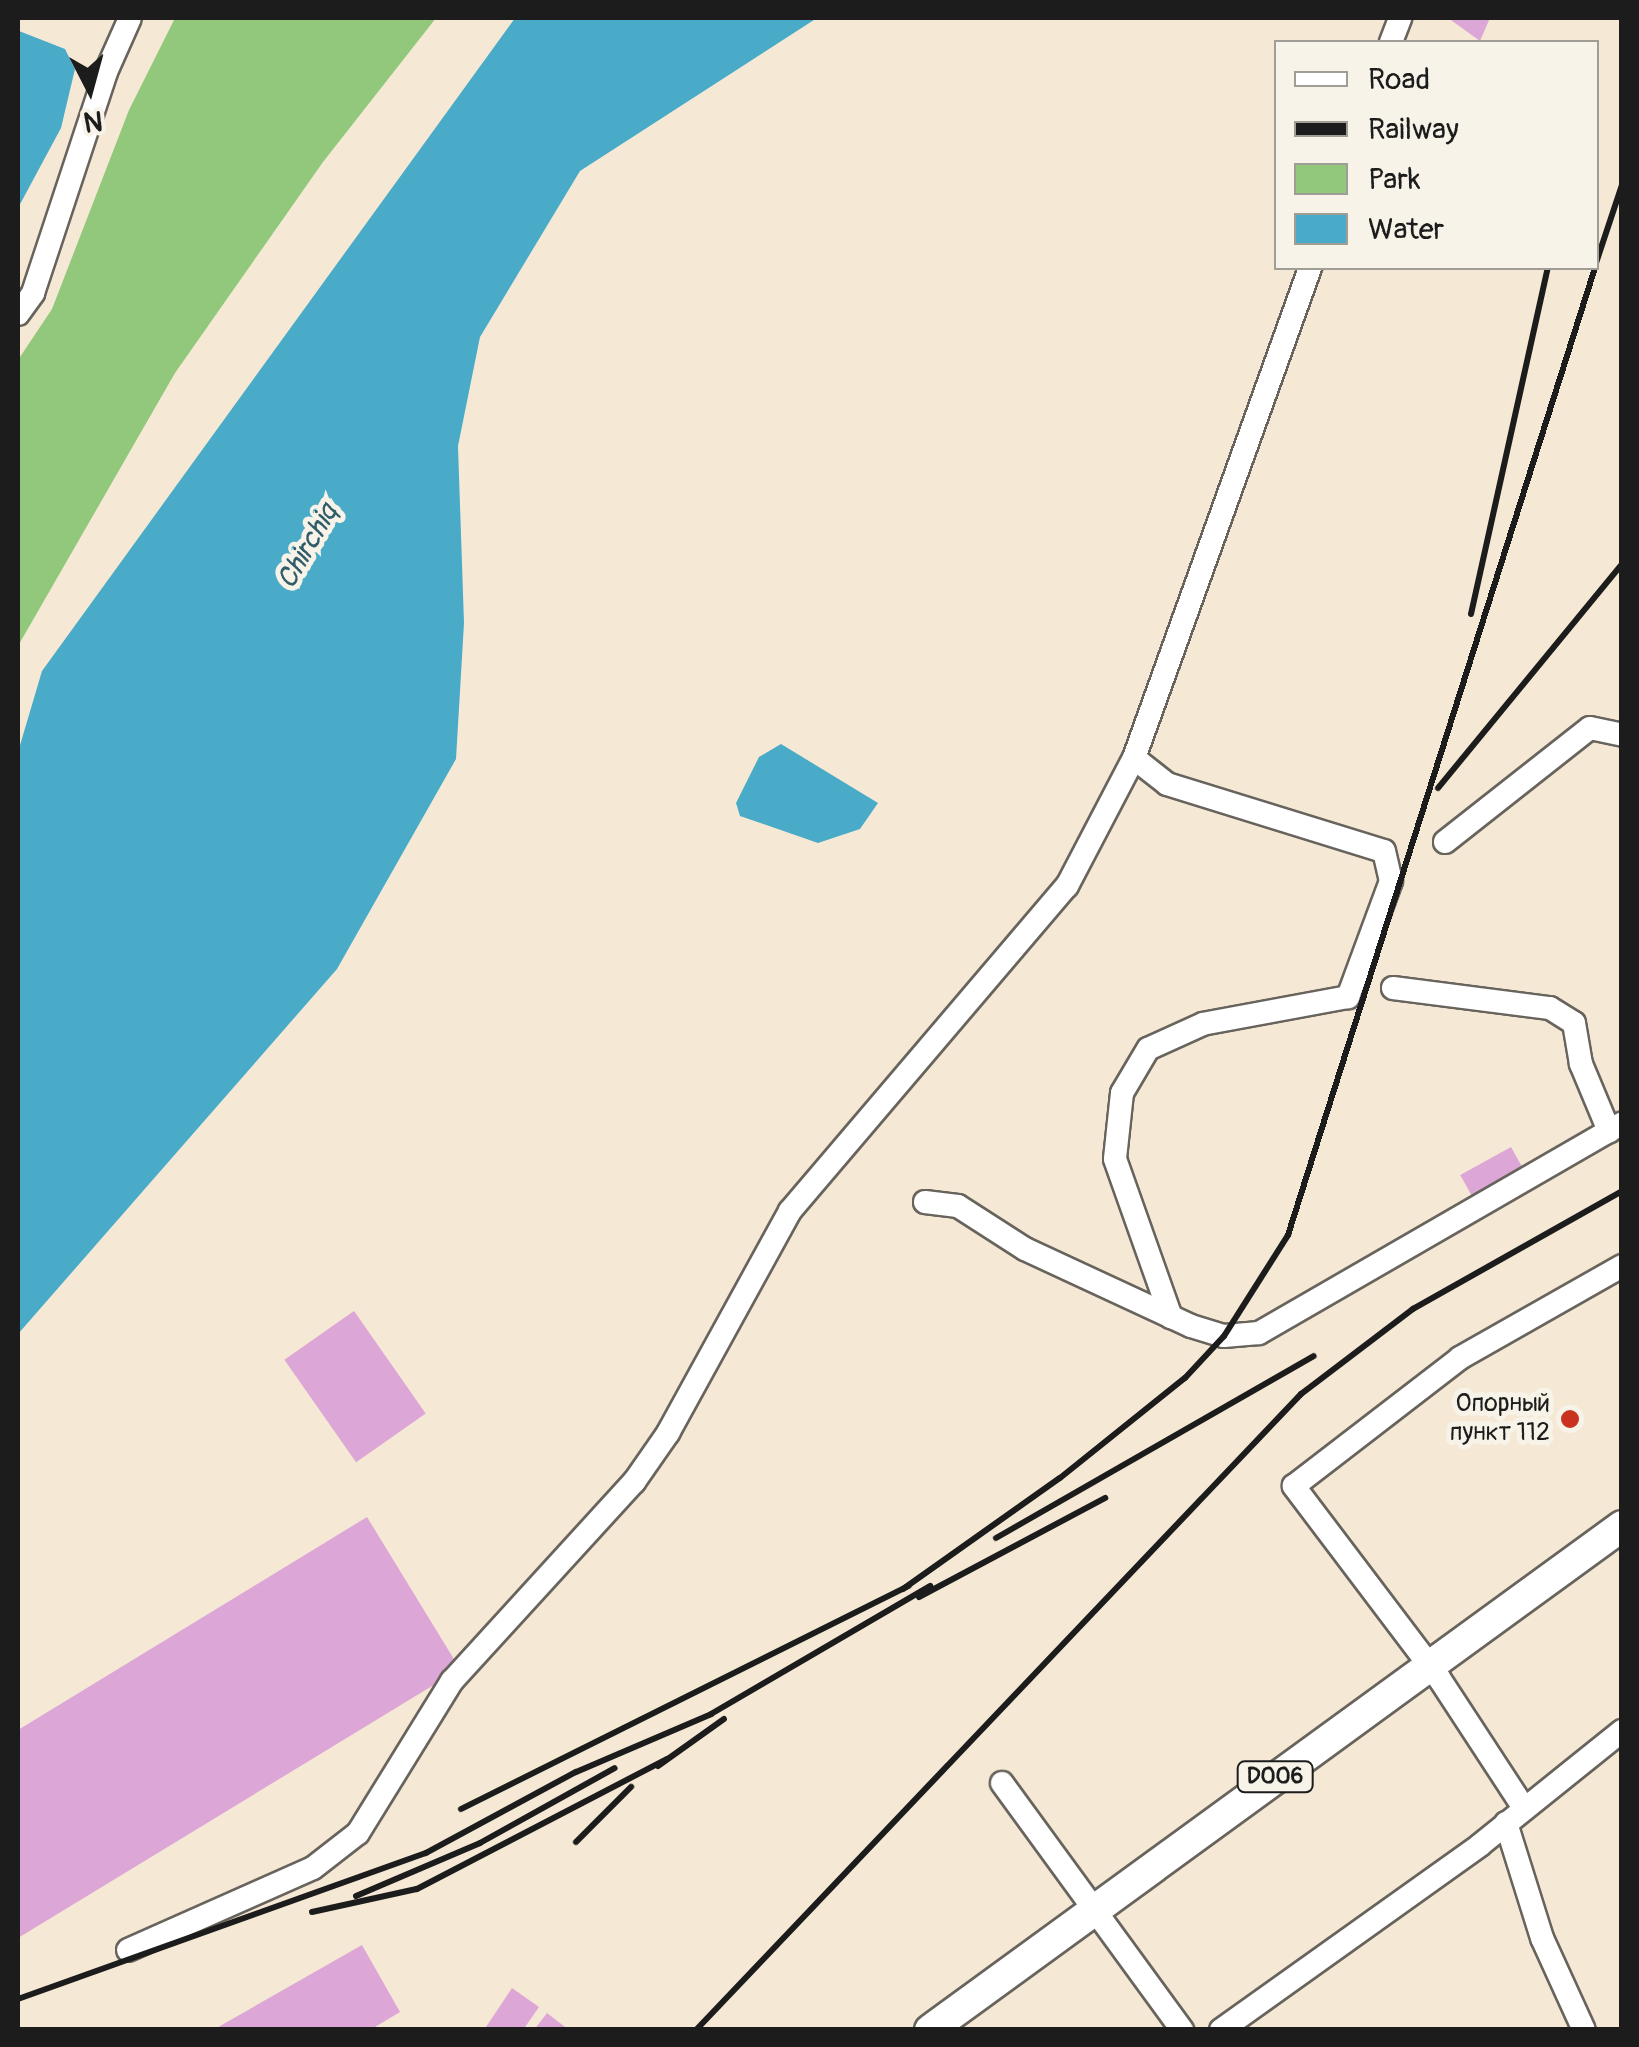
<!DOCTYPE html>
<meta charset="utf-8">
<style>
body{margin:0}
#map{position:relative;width:1639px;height:2047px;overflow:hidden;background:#f5e9d5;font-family:Pangolin,sans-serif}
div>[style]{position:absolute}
.green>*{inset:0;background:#91c87b}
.water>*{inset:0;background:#49abc8}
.building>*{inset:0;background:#dca6d7;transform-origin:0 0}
.roads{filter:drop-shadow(2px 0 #68645d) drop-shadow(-2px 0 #68645d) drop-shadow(0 2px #68645d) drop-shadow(0 -2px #68645d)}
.minor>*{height:22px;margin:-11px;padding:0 11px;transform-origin:11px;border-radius:11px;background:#fff}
.major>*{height:30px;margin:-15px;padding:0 15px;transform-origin:15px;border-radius:15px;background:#fff}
.rail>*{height:6px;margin:-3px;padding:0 3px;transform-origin:3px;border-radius:3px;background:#1c1c1c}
.dots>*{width:28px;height:28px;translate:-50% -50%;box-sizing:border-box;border:5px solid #f7f3e8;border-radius:50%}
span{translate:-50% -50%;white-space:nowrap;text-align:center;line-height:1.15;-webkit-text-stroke:10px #f7f3e8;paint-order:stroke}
.shield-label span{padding:2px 8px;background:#f7f3e8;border:2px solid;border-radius:8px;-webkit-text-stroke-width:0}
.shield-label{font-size:22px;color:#1c1c1c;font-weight:700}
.poi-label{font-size:25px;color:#1c1c1c}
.right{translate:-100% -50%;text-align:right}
.water-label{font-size:28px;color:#305c69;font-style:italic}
.frame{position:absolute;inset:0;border:20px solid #1c1c1c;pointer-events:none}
.legend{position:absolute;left:1274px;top:40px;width:325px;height:230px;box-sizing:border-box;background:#f7f3e8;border:2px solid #9f9d96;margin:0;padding:12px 18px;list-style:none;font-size:30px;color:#1c1c1c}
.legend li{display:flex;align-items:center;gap:20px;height:50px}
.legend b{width:50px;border:2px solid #9f9d96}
.north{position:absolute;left:40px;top:40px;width:100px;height:100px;-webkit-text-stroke:8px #f7f3e8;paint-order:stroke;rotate:174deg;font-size:28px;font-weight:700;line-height:40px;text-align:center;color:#1c1c1c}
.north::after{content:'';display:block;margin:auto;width:35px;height:45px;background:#1c1c1c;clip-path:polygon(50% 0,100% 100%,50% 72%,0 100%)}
</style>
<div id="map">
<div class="green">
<i style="clip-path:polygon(175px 18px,436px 18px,323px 162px,175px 373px,18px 646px,18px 360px,52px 309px,129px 110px)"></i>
</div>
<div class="water">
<i style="clip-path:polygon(515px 18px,817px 18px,580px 171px,480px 337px,458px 446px,464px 623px,456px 759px,337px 969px,18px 1334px,18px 752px,42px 671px)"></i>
<i style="clip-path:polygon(19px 31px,65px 49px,75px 69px,61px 128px,18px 208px)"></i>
<i style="clip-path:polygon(781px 744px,878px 803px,860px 829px,818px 843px,740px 816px,736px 803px,759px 757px)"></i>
</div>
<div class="building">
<i style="clip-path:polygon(1448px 18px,1490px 18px,1480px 41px)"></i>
<i style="left:1511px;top:1147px;width:25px;height:58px;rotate:61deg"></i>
<i style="left:354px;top:1311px;width:125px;height:85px;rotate:55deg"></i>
<i style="clip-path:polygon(367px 1517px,460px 1669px,18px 1938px,18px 1730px)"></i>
<i style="clip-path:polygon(362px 1945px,400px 2012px,370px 2030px,213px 2030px)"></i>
<i style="clip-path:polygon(512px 1988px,539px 2007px,523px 2030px,484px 2030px)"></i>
<i style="clip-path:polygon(547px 2013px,569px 2030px,534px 2030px)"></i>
</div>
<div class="roads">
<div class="minor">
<i style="left:1391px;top:42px;width:26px;rotate:-69deg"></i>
<i style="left:18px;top:314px;width:26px;rotate:-54deg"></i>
<i style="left:33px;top:293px;width:233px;rotate:-71.7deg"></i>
<i style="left:106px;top:72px;width:59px;rotate:-66deg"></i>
<i style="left:1134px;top:758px;width:42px;rotate:38.2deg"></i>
<i style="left:1167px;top:784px;width:227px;rotate:17.2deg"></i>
<i style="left:1384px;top:851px;width:31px;rotate:77deg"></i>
<i style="left:1391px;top:881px;width:124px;rotate:110.3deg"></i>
<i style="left:1348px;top:997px;width:147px;rotate:169.5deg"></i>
<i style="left:1203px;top:1024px;width:60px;rotate:155.6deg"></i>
<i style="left:1148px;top:1049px;width:51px;rotate:120.6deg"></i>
<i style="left:1122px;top:1093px;width:66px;rotate:96.1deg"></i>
<i style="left:1115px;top:1159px;width:168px;rotate:70.5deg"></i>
<i style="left:1445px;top:842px;width:184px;rotate:-38.2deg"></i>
<i style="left:1590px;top:728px;width:33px;rotate:12deg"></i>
<i style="left:1393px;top:988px;width:158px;rotate:7.3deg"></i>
<i style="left:1550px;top:1008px;width:28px;rotate:32deg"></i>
<i style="left:1574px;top:1023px;width:42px;rotate:80.3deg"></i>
<i style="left:1581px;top:1064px;width:73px;rotate:67.3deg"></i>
<i style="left:925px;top:1202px;width:33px;rotate:7deg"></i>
<i style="left:958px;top:1206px;width:80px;rotate:32.7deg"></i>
<i style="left:1025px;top:1249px;width:183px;rotate:24.9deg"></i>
<i style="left:1191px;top:1326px;width:34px;rotate:17deg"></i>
<i style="left:1224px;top:1336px;width:35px;rotate:-5deg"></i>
<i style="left:1259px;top:1333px;width:419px;rotate:-30deg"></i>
<i style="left:1002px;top:1783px;width:306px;rotate:53.9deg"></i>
<i style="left:1524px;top:1808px;width:155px;rotate:-123.2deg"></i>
<i style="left:1439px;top:1678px;width:241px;rotate:-127.1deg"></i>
<i style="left:1294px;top:1486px;width:210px;rotate:-37.6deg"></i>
<i style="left:1460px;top:1358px;width:186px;rotate:-29.6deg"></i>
<i style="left:1506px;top:1823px;width:121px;rotate:72.6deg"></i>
<i style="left:1542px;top:1938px;width:101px;rotate:65.5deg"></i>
<i style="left:128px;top:1950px;width:202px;rotate:-23.9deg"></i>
<i style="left:313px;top:1868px;width:57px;rotate:-37.9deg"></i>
<i style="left:358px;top:1833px;width:179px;rotate:-58.3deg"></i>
<i style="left:452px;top:1681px;width:270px;rotate:-47.6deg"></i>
<i style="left:634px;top:1482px;width:60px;rotate:-55.2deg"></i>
<i style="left:668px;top:1433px;width:253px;rotate:-61.2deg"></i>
<i style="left:790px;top:1211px;width:427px;rotate:-49.6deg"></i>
<i style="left:1067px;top:886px;width:144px;rotate:-62.4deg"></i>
<i style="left:1134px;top:758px;width:521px;rotate:-70.24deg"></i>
<i style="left:1221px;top:2030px;width:318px;rotate:-35.5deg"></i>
<i style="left:1480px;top:1845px;width:182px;rotate:-38.8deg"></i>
</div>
<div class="major">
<i style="left:930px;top:2030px;width:856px;rotate:-36.07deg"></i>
</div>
</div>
<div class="rail">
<i style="left:1596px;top:263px;width:82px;rotate:-71.6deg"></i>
<i style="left:1471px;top:614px;width:354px;rotate:-77.5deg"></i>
<i style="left:1438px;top:788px;width:290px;rotate:-50.6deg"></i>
<i style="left:996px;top:1538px;width:366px;rotate:-29.8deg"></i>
<i style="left:903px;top:1589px;width:192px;rotate:-35.3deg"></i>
<i style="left:1060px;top:1478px;width:160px;rotate:-38.7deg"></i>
<i style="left:1185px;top:1378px;width:57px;rotate:-47.1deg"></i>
<i style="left:1224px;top:1336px;width:120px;rotate:-57.6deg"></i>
<i style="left:1288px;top:1235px;width:1015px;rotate:-72.39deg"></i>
<i style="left:919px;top:1597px;width:211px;rotate:-28deg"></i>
<i style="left:658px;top:1766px;width:81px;rotate:-35.5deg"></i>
<i style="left:461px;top:1809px;width:500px;rotate:-26.5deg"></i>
<i style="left:576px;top:1842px;width:78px;rotate:-45deg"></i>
<i style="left:356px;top:1896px;width:135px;rotate:-23.1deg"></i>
<i style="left:480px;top:1843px;width:154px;rotate:-29.1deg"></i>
<i style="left:312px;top:1912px;width:107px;rotate:-12.4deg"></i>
<i style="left:417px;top:1889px;width:282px;rotate:-27.5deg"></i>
<i style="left:18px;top:1999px;width:433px;rotate:-19.7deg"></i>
<i style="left:426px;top:1853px;width:170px;rotate:-28.4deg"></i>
<i style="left:576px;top:1772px;width:147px;rotate:-23.2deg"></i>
<i style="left:711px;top:1714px;width:254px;rotate:-30.3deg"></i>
<i style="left:696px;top:2030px;width:878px;rotate:-46.43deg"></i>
<i style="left:1301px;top:1394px;width:141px;rotate:-37.2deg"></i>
<i style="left:1413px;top:1309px;width:240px;rotate:-29.4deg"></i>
</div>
<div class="dots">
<i style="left:1570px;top:1419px;background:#c8321e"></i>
</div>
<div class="shield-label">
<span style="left:1275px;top:1777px">D006</span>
</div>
<div class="poi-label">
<span class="right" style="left:1550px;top:1419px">Опорный<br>пункт 112</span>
</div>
<div class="water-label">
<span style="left:308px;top:547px;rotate:-60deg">Chirchiq</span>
</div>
<div class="frame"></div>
<ul class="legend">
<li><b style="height:12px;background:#fff"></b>Road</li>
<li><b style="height:12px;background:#1c1c1c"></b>Railway</li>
<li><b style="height:28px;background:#91c87b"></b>Park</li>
<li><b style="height:28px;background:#49abc8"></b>Water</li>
</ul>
<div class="north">N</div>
</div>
